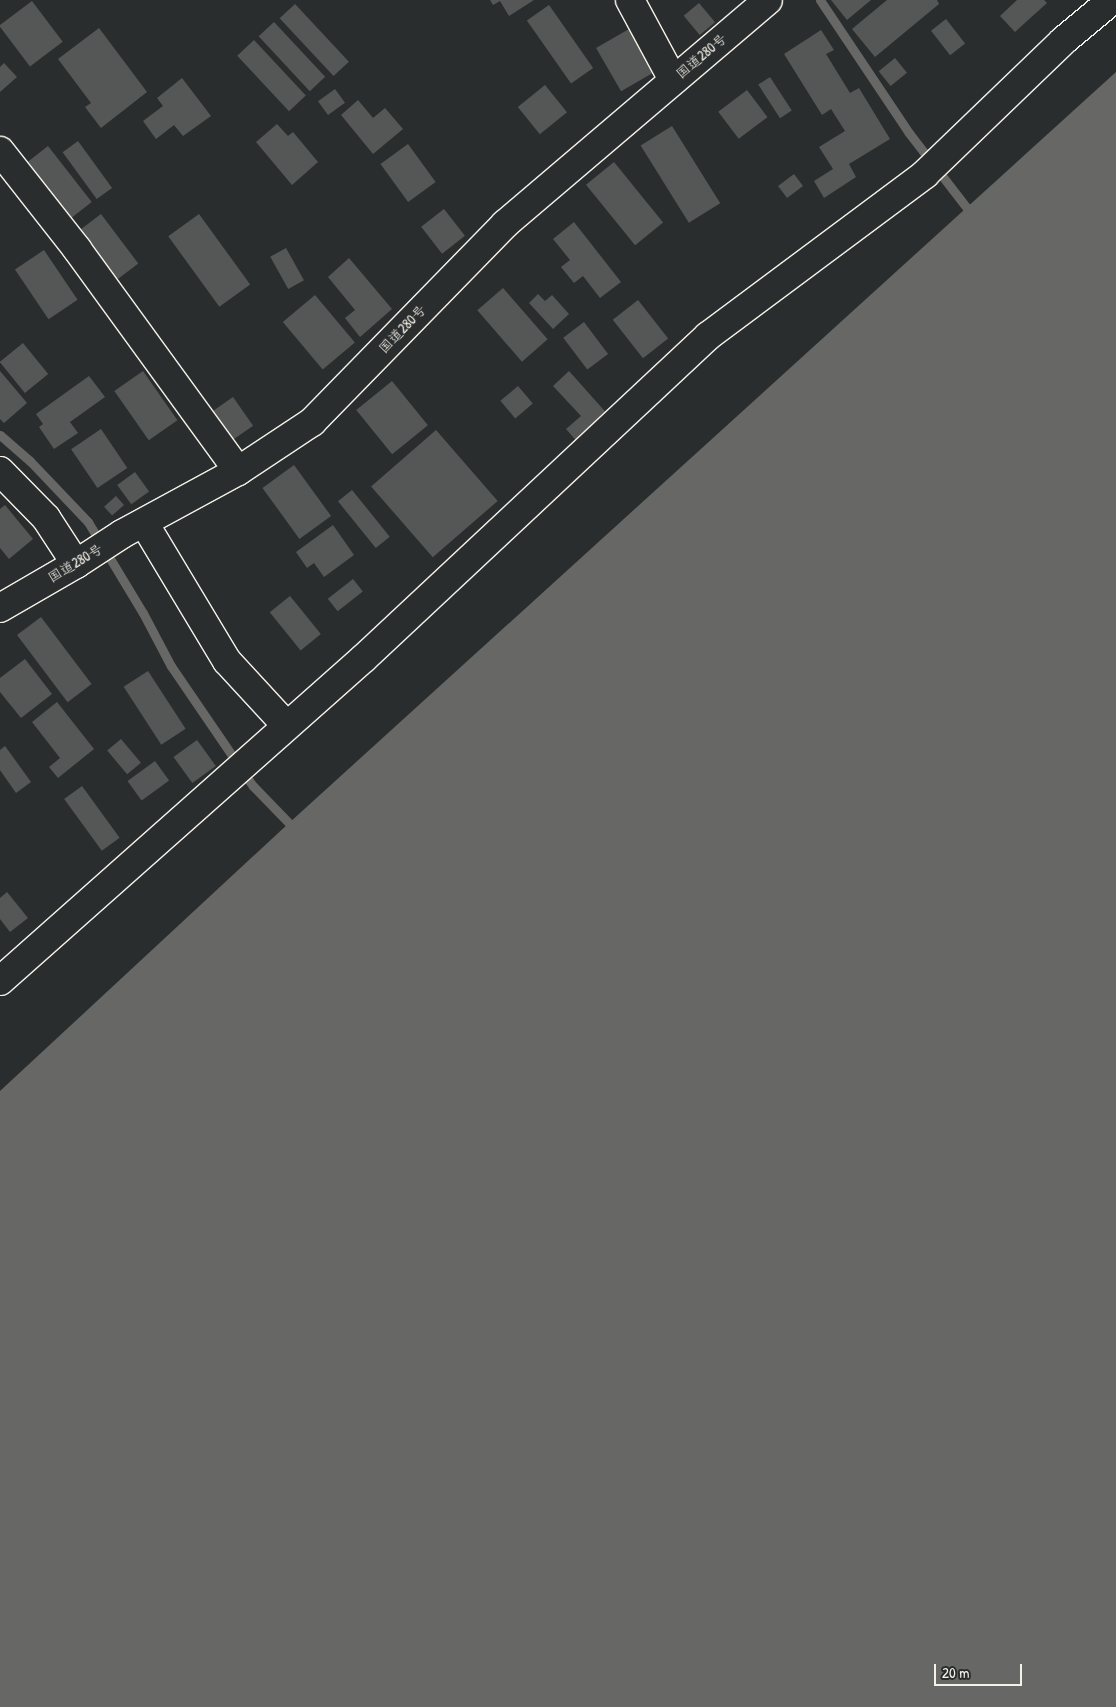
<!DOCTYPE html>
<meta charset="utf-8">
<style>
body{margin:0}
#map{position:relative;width:1116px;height:1707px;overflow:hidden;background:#2a2d2e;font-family:"Patrick Hand","Klee One",sans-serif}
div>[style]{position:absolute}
.water>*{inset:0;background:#676866}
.stream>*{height:9px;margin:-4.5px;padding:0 4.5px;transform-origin:4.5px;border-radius:4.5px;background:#676866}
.building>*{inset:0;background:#555756;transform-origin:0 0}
.roads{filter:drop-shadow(1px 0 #f4f1e8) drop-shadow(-1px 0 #f4f1e8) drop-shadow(0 1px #f4f1e8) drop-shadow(0 -1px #f4f1e8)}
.minor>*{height:28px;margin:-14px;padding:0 14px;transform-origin:14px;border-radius:14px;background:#2a2d2e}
.highway>*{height:28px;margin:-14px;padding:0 14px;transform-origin:14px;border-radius:14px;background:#2a2d2e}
span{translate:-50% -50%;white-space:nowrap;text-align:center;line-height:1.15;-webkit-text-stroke:4px #2a2d2e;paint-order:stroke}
.street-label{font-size:14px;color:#f4f1e8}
.scale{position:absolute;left:934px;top:1664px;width:88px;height:22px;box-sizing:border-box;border:2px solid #f4f1e8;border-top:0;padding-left:6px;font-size:15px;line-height:18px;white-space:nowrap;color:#f4f1e8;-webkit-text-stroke:4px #2a2d2e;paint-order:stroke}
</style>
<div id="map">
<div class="water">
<i style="clip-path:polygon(1116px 72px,1116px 1707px,0 1707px,0 1091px,289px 823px)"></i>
</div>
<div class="stream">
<i style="left:820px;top:0;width:160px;rotate:56.2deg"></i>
<i style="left:909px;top:133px;width:95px;rotate:52.3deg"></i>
<i style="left:0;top:435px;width:40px;rotate:41deg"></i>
<i style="left:30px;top:461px;width:84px;rotate:46.4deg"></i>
<i style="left:88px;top:522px;width:106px;rotate:58.9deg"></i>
<i style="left:143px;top:613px;width:60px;rotate:62.2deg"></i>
<i style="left:171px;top:666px;width:145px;rotate:55.7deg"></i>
<i style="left:253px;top:786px;width:52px;rotate:45.8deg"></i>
</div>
<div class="building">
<i style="clip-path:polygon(490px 0,534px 0,509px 16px,500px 1px,493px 5px)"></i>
<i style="clip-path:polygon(831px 0,871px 0,847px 20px)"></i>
<i style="clip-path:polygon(887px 0,937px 0,939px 4px,875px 57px,852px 29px)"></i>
<i style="clip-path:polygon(1017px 0,1044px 0,1047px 3px,1015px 32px,1000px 16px)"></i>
<i style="left:32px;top:1px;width:51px;height:41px;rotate:53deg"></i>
<i style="left:699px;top:3px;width:25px;height:20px;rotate:50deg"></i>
<i style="left:295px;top:4px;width:79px;height:21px;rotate:47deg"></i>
<i style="left:549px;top:5px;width:77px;height:27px;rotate:55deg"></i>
<i style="left:946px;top:19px;width:31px;height:19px;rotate:52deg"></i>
<i style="left:274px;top:22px;width:75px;height:21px;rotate:47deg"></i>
<i style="clip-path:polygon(99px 28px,147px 92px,101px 128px,85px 107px,91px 103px,58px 59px)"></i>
<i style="left:629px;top:29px;width:50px;height:38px;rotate:60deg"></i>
<i style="clip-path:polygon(821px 30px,834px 50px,826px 54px,850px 93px,859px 88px,890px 139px,849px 164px,856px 177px,824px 198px,814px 181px,833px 169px,819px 147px,845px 131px,831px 109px,822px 115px,784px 54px)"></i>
<i style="left:254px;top:40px;width:76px;height:23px;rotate:47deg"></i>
<i style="left:895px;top:58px;width:19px;height:21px;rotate:51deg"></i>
<i style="clip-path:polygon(4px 63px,17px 77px,0 92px,0 67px)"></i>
<i style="left:770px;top:77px;width:40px;height:14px;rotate:57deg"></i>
<i style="clip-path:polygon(182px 78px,211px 116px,183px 136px,174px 125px,156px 139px,143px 121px,163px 106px,157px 98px)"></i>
<i style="left:545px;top:85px;width:35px;height:35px;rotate:51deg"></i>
<i style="left:335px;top:89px;width:17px;height:21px;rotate:54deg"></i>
<i style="left:747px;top:90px;width:34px;height:36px;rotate:53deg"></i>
<i style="clip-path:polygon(358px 100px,373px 118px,385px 108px,403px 129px,373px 154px,341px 115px)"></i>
<i style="clip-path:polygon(277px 124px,288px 136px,293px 132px,318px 162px,292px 185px,256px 142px)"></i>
<i style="left:672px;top:126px;width:91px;height:37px;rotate:58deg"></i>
<i style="left:78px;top:141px;width:58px;height:19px;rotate:54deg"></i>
<i style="left:408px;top:144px;width:47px;height:34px;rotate:54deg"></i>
<i style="left:48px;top:146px;width:71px;height:28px;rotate:52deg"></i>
<i style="left:614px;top:162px;width:78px;height:36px;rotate:51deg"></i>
<i style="left:794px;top:174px;width:15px;height:20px;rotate:53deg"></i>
<i style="left:444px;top:209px;width:34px;height:29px;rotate:52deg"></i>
<i style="left:101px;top:214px;width:62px;height:31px;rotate:53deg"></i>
<i style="left:199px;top:214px;width:87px;height:38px;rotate:54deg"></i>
<i style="clip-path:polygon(574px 222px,621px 282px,600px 298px,583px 276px,574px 283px,561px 267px,570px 260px,553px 239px)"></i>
<i style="left:286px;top:248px;width:37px;height:18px;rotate:61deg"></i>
<i style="left:44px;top:250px;width:60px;height:35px;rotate:56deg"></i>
<i style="clip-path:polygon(349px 258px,392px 309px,360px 337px,345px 318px,355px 310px,328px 277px)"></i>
<i style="left:503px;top:288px;width:68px;height:34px;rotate:49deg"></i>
<i style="clip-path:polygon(538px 294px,545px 301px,552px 295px,569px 314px,553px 329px,529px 303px)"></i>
<i style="left:315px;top:295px;width:62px;height:42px;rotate:50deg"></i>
<i style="left:638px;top:300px;width:49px;height:32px;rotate:52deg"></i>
<i style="left:584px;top:322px;width:40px;height:26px;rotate:53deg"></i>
<i style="left:23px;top:343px;width:40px;height:30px;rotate:51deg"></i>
<i style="clip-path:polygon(0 371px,27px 403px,4px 423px,0 419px)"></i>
<i style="left:143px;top:371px;width:60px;height:35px;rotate:55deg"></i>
<i style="clip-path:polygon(569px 371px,610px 417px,579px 444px,566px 429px,581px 416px,553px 386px)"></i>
<i style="clip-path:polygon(89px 376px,105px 397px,70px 422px,78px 433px,54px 449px,39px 427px,43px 424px,36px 414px)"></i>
<i style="left:392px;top:381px;width:57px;height:46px;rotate:51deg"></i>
<i style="left:518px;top:386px;width:23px;height:23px;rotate:50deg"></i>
<i style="left:233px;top:397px;width:35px;height:25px;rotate:55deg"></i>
<i style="left:101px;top:429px;width:47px;height:36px;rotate:56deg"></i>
<i style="left:436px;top:430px;width:94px;height:86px;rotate:49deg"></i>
<i style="left:294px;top:465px;width:63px;height:39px;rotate:54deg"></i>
<i style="left:135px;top:472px;width:24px;height:22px;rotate:54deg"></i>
<i style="left:352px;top:490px;width:60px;height:18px;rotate:51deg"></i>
<i style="left:116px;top:496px;width:12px;height:16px;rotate:48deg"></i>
<i style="clip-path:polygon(5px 505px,33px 539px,9px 559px,0 548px,0 509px)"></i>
<i style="clip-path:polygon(333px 525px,354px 555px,324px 577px,314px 563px,307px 568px,296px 552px)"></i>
<i style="left:353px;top:579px;width:16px;height:32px;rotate:52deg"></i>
<i style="left:290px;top:596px;width:49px;height:26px;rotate:51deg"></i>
<i style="left:41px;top:617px;width:84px;height:30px;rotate:53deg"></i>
<i style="clip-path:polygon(25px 659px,52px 694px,21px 718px,0 692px,0 678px)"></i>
<i style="left:148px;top:671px;width:69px;height:29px;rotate:57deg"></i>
<i style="clip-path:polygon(57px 702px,94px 749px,58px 778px,49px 767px,60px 758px,32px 722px)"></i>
<i style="left:121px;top:739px;width:31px;height:18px;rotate:50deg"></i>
<i style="left:197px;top:740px;width:32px;height:29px;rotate:54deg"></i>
<i style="clip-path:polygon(5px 746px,31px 782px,16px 793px,0 770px,0 750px)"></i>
<i style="left:155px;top:761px;width:24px;height:34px;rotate:54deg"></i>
<i style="left:82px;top:786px;width:64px;height:22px;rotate:54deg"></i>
<i style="clip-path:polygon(7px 892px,28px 918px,10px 932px,0 919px,0 898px)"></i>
</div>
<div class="roads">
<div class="minor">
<i style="left:630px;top:0;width:91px;rotate:61.7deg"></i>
<i style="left:0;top:151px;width:125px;rotate:51.8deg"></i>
<i style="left:77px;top:249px;width:274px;rotate:54deg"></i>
<i style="left:0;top:471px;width:66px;rotate:45.6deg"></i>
<i style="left:46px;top:518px;width:55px;rotate:56.9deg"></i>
<i style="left:144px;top:523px;width:161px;rotate:59deg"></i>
<i style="left:227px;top:661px;width:88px;rotate:47.3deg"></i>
<i style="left:0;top:981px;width:487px;rotate:-41.6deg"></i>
<i style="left:364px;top:658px;width:471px;rotate:-43.1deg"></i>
<i style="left:708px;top:336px;width:271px;rotate:-36.7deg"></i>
<i style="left:925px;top:174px;width:192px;rotate:-43.9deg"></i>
<i style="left:1063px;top:41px;width:64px;rotate:-39.9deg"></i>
</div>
<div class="highway">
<i style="left:0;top:608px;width:88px;rotate:-30.1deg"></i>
<i style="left:76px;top:564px;width:55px;rotate:-33.1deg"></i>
<i style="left:122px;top:534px;width:132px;rotate:-28.5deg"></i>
<i style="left:238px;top:471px;width:89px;rotate:-33.5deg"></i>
<i style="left:312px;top:422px;width:277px;rotate:-45.7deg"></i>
<i style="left:505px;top:224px;width:345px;rotate:-40.4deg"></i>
</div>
</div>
<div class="street-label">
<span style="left:701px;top:56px;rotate:-40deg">国道280号</span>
<span style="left:402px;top:329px;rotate:-46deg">国道280号</span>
<span style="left:75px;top:563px;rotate:-31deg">国道280号</span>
</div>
<div class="scale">20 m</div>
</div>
